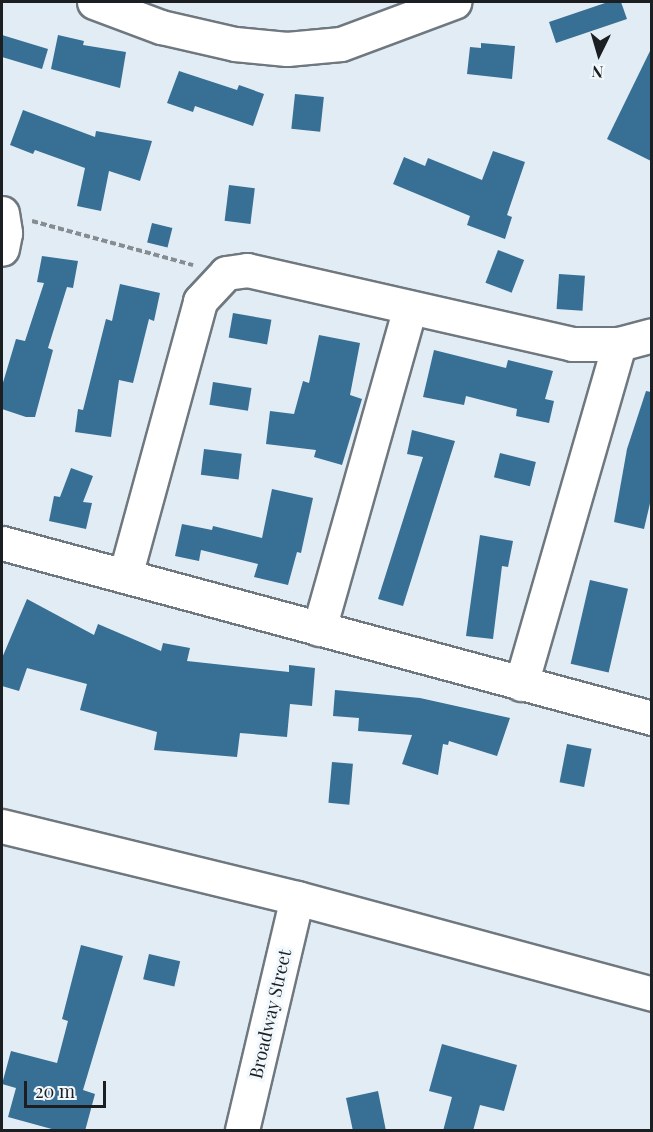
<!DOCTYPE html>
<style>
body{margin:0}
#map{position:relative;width:653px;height:1132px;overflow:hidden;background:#e1ecf4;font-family:"Playfair Display",serif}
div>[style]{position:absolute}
.building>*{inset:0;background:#386f94;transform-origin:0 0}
.path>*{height:4px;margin-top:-2px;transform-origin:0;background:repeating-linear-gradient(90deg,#858c92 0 6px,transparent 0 9px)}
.roads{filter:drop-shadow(2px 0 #6f787f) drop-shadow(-2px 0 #6f787f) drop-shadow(0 2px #6f787f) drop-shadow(0 -2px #6f787f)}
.street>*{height:33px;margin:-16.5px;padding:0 16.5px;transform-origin:16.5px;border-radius:16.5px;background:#fff}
.secondary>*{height:33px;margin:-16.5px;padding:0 16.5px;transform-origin:16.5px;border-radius:16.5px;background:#fff}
span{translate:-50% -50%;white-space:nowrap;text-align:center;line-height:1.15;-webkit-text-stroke:6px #f2f9fe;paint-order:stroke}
.street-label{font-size:18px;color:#1c1f22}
.frame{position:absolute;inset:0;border:3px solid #1c1f22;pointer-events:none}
.north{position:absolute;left:569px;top:24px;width:60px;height:60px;-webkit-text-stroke:4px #f2f9fe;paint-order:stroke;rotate:185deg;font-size:16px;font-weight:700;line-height:24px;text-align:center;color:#1c1f22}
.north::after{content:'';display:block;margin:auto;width:21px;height:27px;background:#1c1f22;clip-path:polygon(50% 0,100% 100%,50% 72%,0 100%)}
.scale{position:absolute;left:24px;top:1081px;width:82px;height:27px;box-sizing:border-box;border:3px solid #1c1f22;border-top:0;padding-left:8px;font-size:18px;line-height:21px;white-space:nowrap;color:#1c1f22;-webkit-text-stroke:4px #f2f9fe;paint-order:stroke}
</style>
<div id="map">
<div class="building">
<i style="clip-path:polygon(608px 2px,621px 2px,627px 19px,556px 43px,549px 22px)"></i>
<i style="clip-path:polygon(2px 35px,48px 49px,42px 69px,2px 57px)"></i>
<i style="clip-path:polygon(58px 35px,84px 41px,83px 45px,126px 52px,120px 88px,51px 69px)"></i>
<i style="clip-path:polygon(481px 43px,515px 46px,512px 79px,467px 74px,470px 47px,481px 48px)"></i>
<i style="clip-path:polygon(651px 49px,651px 161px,607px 139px)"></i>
<i style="clip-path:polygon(179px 71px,237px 90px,239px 85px,264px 94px,253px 126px,195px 106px,193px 112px,167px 103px)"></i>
<i style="left:295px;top:94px;width:29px;height:35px;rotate:6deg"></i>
<i style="clip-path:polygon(23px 110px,95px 137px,96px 131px,152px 141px,140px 181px,109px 171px,101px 211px,77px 206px,85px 168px,35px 150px,33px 154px,10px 145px)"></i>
<i style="clip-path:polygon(493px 151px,525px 162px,507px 215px,512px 217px,505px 239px,467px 225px,470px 216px,393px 184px,404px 157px,425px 166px,428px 158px,482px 180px)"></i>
<i style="left:229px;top:185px;width:26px;height:36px;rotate:7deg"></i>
<i style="left:152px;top:223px;width:21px;height:20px;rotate:14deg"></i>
<i style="left:498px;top:250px;width:28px;height:35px;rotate:21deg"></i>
<i style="clip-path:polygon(42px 256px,78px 261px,73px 288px,67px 287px,48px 348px,53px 350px,35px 417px,26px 417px,2px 409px,2px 386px,16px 339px,25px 341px,44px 283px,37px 282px)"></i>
<i style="left:559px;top:274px;width:26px;height:35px;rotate:4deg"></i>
<i style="clip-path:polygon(120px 284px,160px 293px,154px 321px,149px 319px,133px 383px,119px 380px,111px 437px,75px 432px,78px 409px,83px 410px,106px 319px,112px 321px)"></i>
<i style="left:233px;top:313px;width:39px;height:25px;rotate:10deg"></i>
<i style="clip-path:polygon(319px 335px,360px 343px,350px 395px,362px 399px,342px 465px,314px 457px,316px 450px,266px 444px,270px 411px,294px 414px,303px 381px,309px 383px)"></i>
<i style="clip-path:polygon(434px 350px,506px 368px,508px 360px,553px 371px,545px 399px,554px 401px,549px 423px,516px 416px,517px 409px,466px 396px,464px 405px,423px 397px)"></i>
<i style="left:213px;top:382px;width:39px;height:23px;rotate:9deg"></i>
<i style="clip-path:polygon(646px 391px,651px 392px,651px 499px,644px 529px,614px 522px,627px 449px)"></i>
<i style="clip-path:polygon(412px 430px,455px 441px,403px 606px,378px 599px,423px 457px,407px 454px)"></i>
<i style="left:204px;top:449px;width:38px;height:26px;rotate:7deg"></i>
<i style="left:500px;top:453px;width:37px;height:25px;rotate:14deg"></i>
<i style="clip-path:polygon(71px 468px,93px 476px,83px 502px,92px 503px,86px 529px,49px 521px,54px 496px,60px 497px)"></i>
<i style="clip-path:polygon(272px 489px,313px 498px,301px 553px,297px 552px,288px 585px,254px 577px,258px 564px,201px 550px,199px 561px,175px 556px,182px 524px,212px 530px,213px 526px,262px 538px)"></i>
<i style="clip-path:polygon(480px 535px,513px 541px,508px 567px,502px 566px,493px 639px,466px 636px)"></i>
<i style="left:590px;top:580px;width:39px;height:86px;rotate:13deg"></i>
<i style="clip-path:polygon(27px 599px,94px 635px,98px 624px,161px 651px,163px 643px,190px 648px,187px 661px,289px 672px,289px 665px,315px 668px,312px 706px,290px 704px,287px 737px,240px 733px,237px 757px,154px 750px,157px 732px,80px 710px,87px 684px,27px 668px,19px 691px,2px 686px,2px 658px)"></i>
<i style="clip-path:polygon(335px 690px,420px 698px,510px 718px,497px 756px,449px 741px,448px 745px,443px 744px,438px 775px,402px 764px,412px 735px,358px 731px,359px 718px,333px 716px)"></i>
<i style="left:567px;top:744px;width:25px;height:39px;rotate:11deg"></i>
<i style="left:332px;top:762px;width:21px;height:41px;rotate:5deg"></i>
<i style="clip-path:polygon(81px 945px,123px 956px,83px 1090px,95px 1094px,85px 1131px,59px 1131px,8px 1117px,16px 1088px,2px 1084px,11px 1051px,57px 1063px,68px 1021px,62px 1019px)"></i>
<i style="left:149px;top:954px;width:32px;height:26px;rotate:13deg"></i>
<i style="clip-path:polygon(442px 1044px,517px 1065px,504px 1111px,480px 1105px,473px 1131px,443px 1131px,452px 1097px,429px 1091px)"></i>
<i style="clip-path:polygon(378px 1091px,386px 1131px,353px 1131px,346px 1098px)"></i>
</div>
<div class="path">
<i style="left:32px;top:221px;width:167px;rotate:15.3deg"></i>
</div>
<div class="roads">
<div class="street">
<i style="left:94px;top:2px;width:72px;rotate:20.5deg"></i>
<i style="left:161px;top:27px;width:76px;rotate:12.9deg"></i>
<i style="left:235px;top:44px;width:52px;rotate:5.5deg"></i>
<i style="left:287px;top:49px;width:54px;rotate:-5.3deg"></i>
<i style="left:341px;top:44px;width:121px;rotate:-20.4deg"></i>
<i style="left:2px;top:213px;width:20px;rotate:81deg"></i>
<i style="left:5px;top:233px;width:16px;rotate:101deg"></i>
<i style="left:2px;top:543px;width:673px;rotate:15.07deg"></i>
<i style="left:125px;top:576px;width:285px;rotate:-74.7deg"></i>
<i style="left:200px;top:301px;width:38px;rotate:-47deg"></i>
<i style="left:226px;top:273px;width:21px;rotate:-8deg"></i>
<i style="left:247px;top:270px;width:333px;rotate:12.8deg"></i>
<i style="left:572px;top:344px;width:47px"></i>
<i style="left:619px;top:344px;width:34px;rotate:-15deg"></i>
<i style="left:319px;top:629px;width:334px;rotate:-74.2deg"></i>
<i style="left:521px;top:684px;width:354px;rotate:-73.9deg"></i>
<i style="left:242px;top:1130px;width:238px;rotate:-76.7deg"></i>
</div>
<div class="secondary">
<i style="left:2px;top:826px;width:304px;rotate:13.7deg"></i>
<i style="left:297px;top:898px;width:368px;rotate:15.1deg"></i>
</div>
</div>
<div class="street-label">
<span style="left:270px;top:1014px;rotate:-77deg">Broadway Street</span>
</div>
<div class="frame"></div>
<div class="north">N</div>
<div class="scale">20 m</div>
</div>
